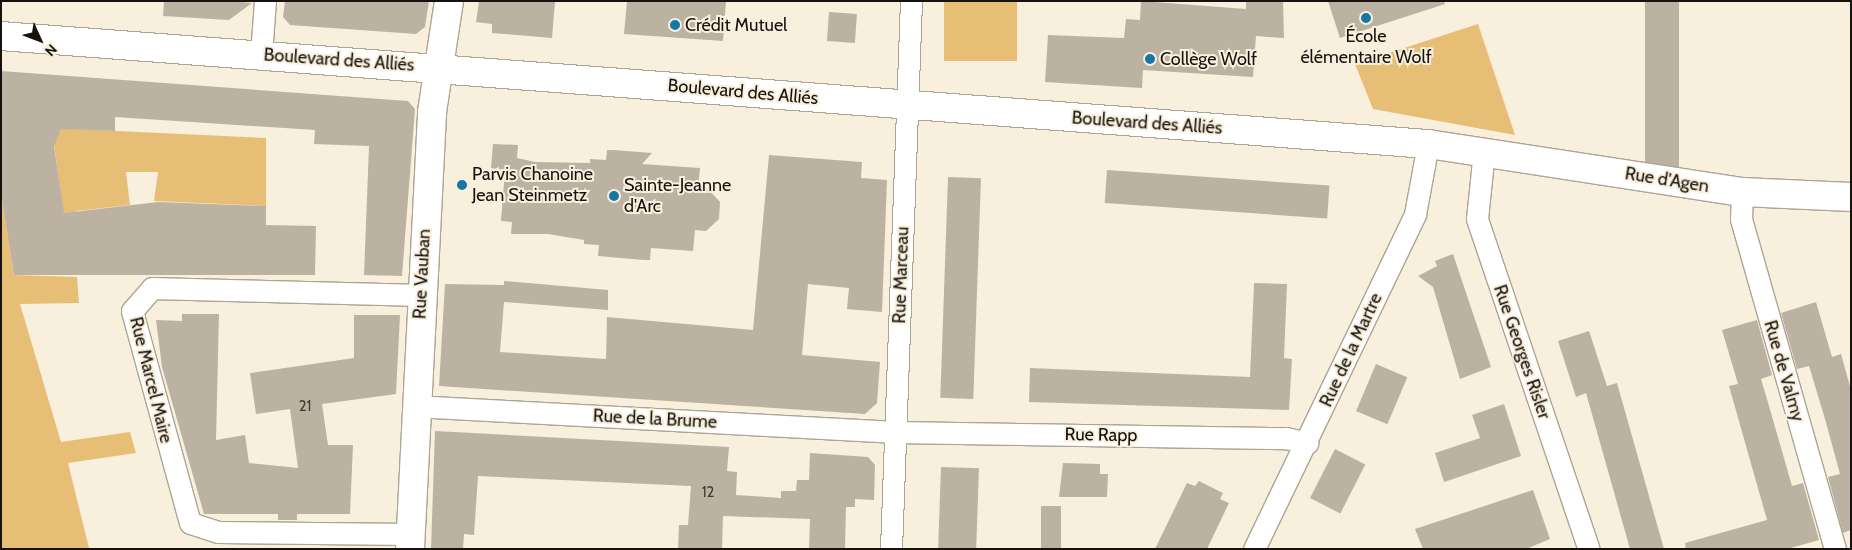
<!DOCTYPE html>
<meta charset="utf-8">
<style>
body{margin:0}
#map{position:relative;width:1852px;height:550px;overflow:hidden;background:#f9efdd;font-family:Cabin,sans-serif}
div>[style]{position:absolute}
.green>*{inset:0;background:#e7be76;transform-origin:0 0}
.building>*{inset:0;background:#bcb2a2;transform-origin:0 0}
.roads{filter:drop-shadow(1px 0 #ada493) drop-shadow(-1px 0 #ada493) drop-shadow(0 1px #ada493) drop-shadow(0 -1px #ada493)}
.minor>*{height:21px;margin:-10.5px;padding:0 10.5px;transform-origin:10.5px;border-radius:10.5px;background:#fff}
.secondary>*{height:28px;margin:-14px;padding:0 14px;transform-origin:14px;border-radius:14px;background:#fff}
.dots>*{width:14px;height:14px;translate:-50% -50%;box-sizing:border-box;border:2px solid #f9efdd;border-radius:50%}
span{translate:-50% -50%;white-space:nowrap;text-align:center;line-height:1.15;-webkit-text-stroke:4px #f9efdd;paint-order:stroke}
.number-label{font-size:15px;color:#403a32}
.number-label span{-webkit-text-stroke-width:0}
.poi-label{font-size:18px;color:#16120d}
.left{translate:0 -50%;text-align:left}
.street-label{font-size:18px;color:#16120d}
.frame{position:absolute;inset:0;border:2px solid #16120d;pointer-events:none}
.north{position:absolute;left:15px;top:15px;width:50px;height:50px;-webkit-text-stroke:4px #f9efdd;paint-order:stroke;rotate:133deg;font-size:14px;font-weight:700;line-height:20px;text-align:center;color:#16120d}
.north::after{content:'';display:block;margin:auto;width:18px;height:22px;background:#16120d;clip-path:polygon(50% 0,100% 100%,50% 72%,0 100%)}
</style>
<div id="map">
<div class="green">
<i style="left:944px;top:1px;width:73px;height:60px"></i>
<i style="clip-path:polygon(1478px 24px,1515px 135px,1373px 109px,1355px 64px)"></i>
<i style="clip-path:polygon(52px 128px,266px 138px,266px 206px,154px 201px,158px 172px,126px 172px,130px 205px,76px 211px,76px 227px,65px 227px)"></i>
<i style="clip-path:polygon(1px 194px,14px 275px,77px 277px,79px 303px,20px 304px,61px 442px,130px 432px,136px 453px,68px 463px,89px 548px,160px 549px,1px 549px)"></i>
</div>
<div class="building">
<i style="clip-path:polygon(164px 1px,231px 1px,252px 3px,229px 20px,163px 16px)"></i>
<i style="clip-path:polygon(285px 1px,429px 1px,425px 27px,416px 34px,290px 25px,283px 17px)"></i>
<i style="clip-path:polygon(479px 1px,555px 2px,552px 38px,492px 33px,492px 24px,476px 22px)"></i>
<i style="clip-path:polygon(627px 1px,726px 1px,723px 41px,624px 34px)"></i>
<i style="clip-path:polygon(1141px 1px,1246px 9px,1246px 1px,1283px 1px,1284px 38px,1256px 36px,1253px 77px,1143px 70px,1142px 88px,1045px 82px,1048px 35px,1124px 38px,1126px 19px,1140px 20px)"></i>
<i style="clip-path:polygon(1328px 1px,1444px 1px,1445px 4px,1340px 38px)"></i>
<i style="left:1645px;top:1px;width:34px;height:178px"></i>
<i style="left:829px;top:12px;width:28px;height:29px;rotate:4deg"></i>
<i style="clip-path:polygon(1px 71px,408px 101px,415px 109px,402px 276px,364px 275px,369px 146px,314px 144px,315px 130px,115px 117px,115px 131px,61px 129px,54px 146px,64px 213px,158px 202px,266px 206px,266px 225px,316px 226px,315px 275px,14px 275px,1px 194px)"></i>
<i style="clip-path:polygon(493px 144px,518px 145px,517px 158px,535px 162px,590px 163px,590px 159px,606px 160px,607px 150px,613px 150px,652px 153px,642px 164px,700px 168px,698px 189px,709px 190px,720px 202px,719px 219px,706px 231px,695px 230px,693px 251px,651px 248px,650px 260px,644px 260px,598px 256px,599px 245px,584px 244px,584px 240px,548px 234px,511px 234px,512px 222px,501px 221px,505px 170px,491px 168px)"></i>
<i style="clip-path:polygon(769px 155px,862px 162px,861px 178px,887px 180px,882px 312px,847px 309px,849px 288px,808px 284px,802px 355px,880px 362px,877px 403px,865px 414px,439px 386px,445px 284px,504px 285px,504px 281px,608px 290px,608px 310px,504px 302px,500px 352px,606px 359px,607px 317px,753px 330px)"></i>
<i style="left:1107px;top:170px;width:223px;height:33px;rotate:4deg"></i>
<i style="left:948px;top:177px;width:33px;height:221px;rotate:2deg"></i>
<i style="clip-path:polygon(1453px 254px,1491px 367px,1460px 379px,1433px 287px,1418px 276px,1437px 266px,1435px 261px)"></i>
<i style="clip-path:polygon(1254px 283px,1287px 284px,1284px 358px,1292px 359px,1289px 410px,1029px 402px,1030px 368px,1250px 377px)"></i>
<i style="clip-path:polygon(1816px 302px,1832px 357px,1841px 354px,1851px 390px,1851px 530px,1843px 533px,1828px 477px,1840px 474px,1825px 419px,1809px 366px,1797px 369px,1781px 313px)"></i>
<i style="clip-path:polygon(182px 314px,219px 314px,216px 440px,245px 435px,249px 463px,298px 468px,290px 409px,256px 414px,250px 373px,354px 358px,354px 315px,400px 315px,396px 394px,322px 404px,328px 445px,353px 445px,350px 514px,297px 514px,297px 520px,278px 520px,278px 514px,204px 514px,162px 367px,156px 320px,182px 321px)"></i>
<i style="clip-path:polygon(1757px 320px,1772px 375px,1761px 379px,1769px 406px,1792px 486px,1803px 483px,1819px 540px,1787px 549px,1686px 549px,1685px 543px,1767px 520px,1729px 386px,1738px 384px,1722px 330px)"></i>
<i style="clip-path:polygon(1589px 331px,1607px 386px,1617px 383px,1664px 549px,1630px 549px,1586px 393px,1576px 397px,1558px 341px)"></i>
<i style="left:1376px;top:364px;width:34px;height:51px;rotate:23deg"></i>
<i style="clip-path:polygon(1504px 404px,1521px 456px,1444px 482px,1435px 453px,1480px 438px,1472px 415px)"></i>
<i style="clip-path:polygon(435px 431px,729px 447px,727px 471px,737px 472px,736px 495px,781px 498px,781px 491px,796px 491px,797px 480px,809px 480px,810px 453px,868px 457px,875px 465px,874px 500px,855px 499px,855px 507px,846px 507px,845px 549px,809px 549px,810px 519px,723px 516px,722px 549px,678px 549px,679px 525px,688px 525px,691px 486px,478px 476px,474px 535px,464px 534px,463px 549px,431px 549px)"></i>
<i style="left:1335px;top:449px;width:34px;height:55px;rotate:27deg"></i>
<i style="clip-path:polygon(1063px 463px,1100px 464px,1100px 474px,1108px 474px,1107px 497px,1059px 497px)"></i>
<i style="left:941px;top:467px;width:38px;height:82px;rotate:2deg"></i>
<i style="clip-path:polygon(1199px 481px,1223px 493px,1220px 499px,1229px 503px,1207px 549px,1155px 549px,1187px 483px,1195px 486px)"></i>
<i style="clip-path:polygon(1533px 490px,1550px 539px,1526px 549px,1423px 549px,1415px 529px)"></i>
<i style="left:1041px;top:506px;width:20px;height:43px"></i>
</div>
<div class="roads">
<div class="minor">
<i style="left:261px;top:55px;width:54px;rotate:-85.8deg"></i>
<i style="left:1484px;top:151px;width:68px;rotate:95.9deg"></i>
<i style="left:1477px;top:219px;width:348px;rotate:71.3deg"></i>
<i style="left:1742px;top:192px;width:27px;rotate:92deg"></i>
<i style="left:1741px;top:219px;width:343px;rotate:74.1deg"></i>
<i style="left:415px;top:406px;width:481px;rotate:3.1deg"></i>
<i style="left:895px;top:432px;width:391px;rotate:0.9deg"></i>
<i style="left:1286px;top:438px;width:22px;rotate:13deg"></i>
<i style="left:411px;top:534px;width:193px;rotate:-179.4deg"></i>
<i style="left:218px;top:532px;width:29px;rotate:-162deg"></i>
<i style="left:190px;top:523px;width:220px;rotate:-105.3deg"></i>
<i style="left:132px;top:311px;width:30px;rotate:-49deg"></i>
<i style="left:152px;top:288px;width:269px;rotate:1.5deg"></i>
<i style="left:891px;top:549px;width:548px;rotate:-87.91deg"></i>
<i style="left:1254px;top:549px;width:372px;rotate:-64.3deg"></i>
<i style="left:1415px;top:214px;width:71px;rotate:-79.5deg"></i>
</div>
<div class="secondary">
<i style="left:1px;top:36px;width:1431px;rotate:4.33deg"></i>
<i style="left:1428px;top:144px;width:318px;rotate:8.7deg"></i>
<i style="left:1742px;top:192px;width:109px;rotate:2.6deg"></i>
<i style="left:410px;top:549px;width:438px;rotate:-87.1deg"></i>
<i style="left:432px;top:112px;width:112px;rotate:-81.3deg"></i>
</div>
</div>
<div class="dots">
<i style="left:1366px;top:18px;background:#1379a4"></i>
<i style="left:675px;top:25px;background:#1379a4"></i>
<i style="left:1150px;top:59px;background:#1379a4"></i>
<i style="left:462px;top:185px;background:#1379a4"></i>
<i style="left:614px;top:196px;background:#1379a4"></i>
</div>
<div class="number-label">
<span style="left:305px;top:407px">21</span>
<span style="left:708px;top:493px">12</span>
</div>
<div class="poi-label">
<span class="left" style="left:685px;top:25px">Crédit Mutuel</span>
<span style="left:1366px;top:47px">École<br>élémentaire Wolf</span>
<span class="left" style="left:1160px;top:59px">Collège Wolf</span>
<span class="left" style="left:472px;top:185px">Parvis Chanoine<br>Jean Steinmetz</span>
<span class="left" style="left:624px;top:196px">Sainte-Jeanne<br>d'Arc</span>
</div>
<div class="street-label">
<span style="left:339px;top:60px;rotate:4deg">Boulevard des Alliés</span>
<span style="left:743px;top:92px;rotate:5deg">Boulevard des Alliés</span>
<span style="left:1147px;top:123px;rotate:4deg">Boulevard des Alliés</span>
<span style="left:1667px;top:180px;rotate:9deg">Rue d'Agen</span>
<span style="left:422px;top:274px;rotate:-87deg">Rue Vauban</span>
<span style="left:901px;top:275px;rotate:-88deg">Rue Marceau</span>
<span style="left:1351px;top:350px;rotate:-65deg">Rue de la Martre</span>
<span style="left:1522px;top:352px;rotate:71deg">Rue Georges Risler</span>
<span style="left:1784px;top:371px;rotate:74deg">Rue de Valmy</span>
<span style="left:151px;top:380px;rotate:76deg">Rue Marcel Maire</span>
<span style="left:655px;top:419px;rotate:3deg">Rue de la Brume</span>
<span style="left:1101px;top:435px;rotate:1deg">Rue Rapp</span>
</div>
<div class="frame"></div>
<div class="north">N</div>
</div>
